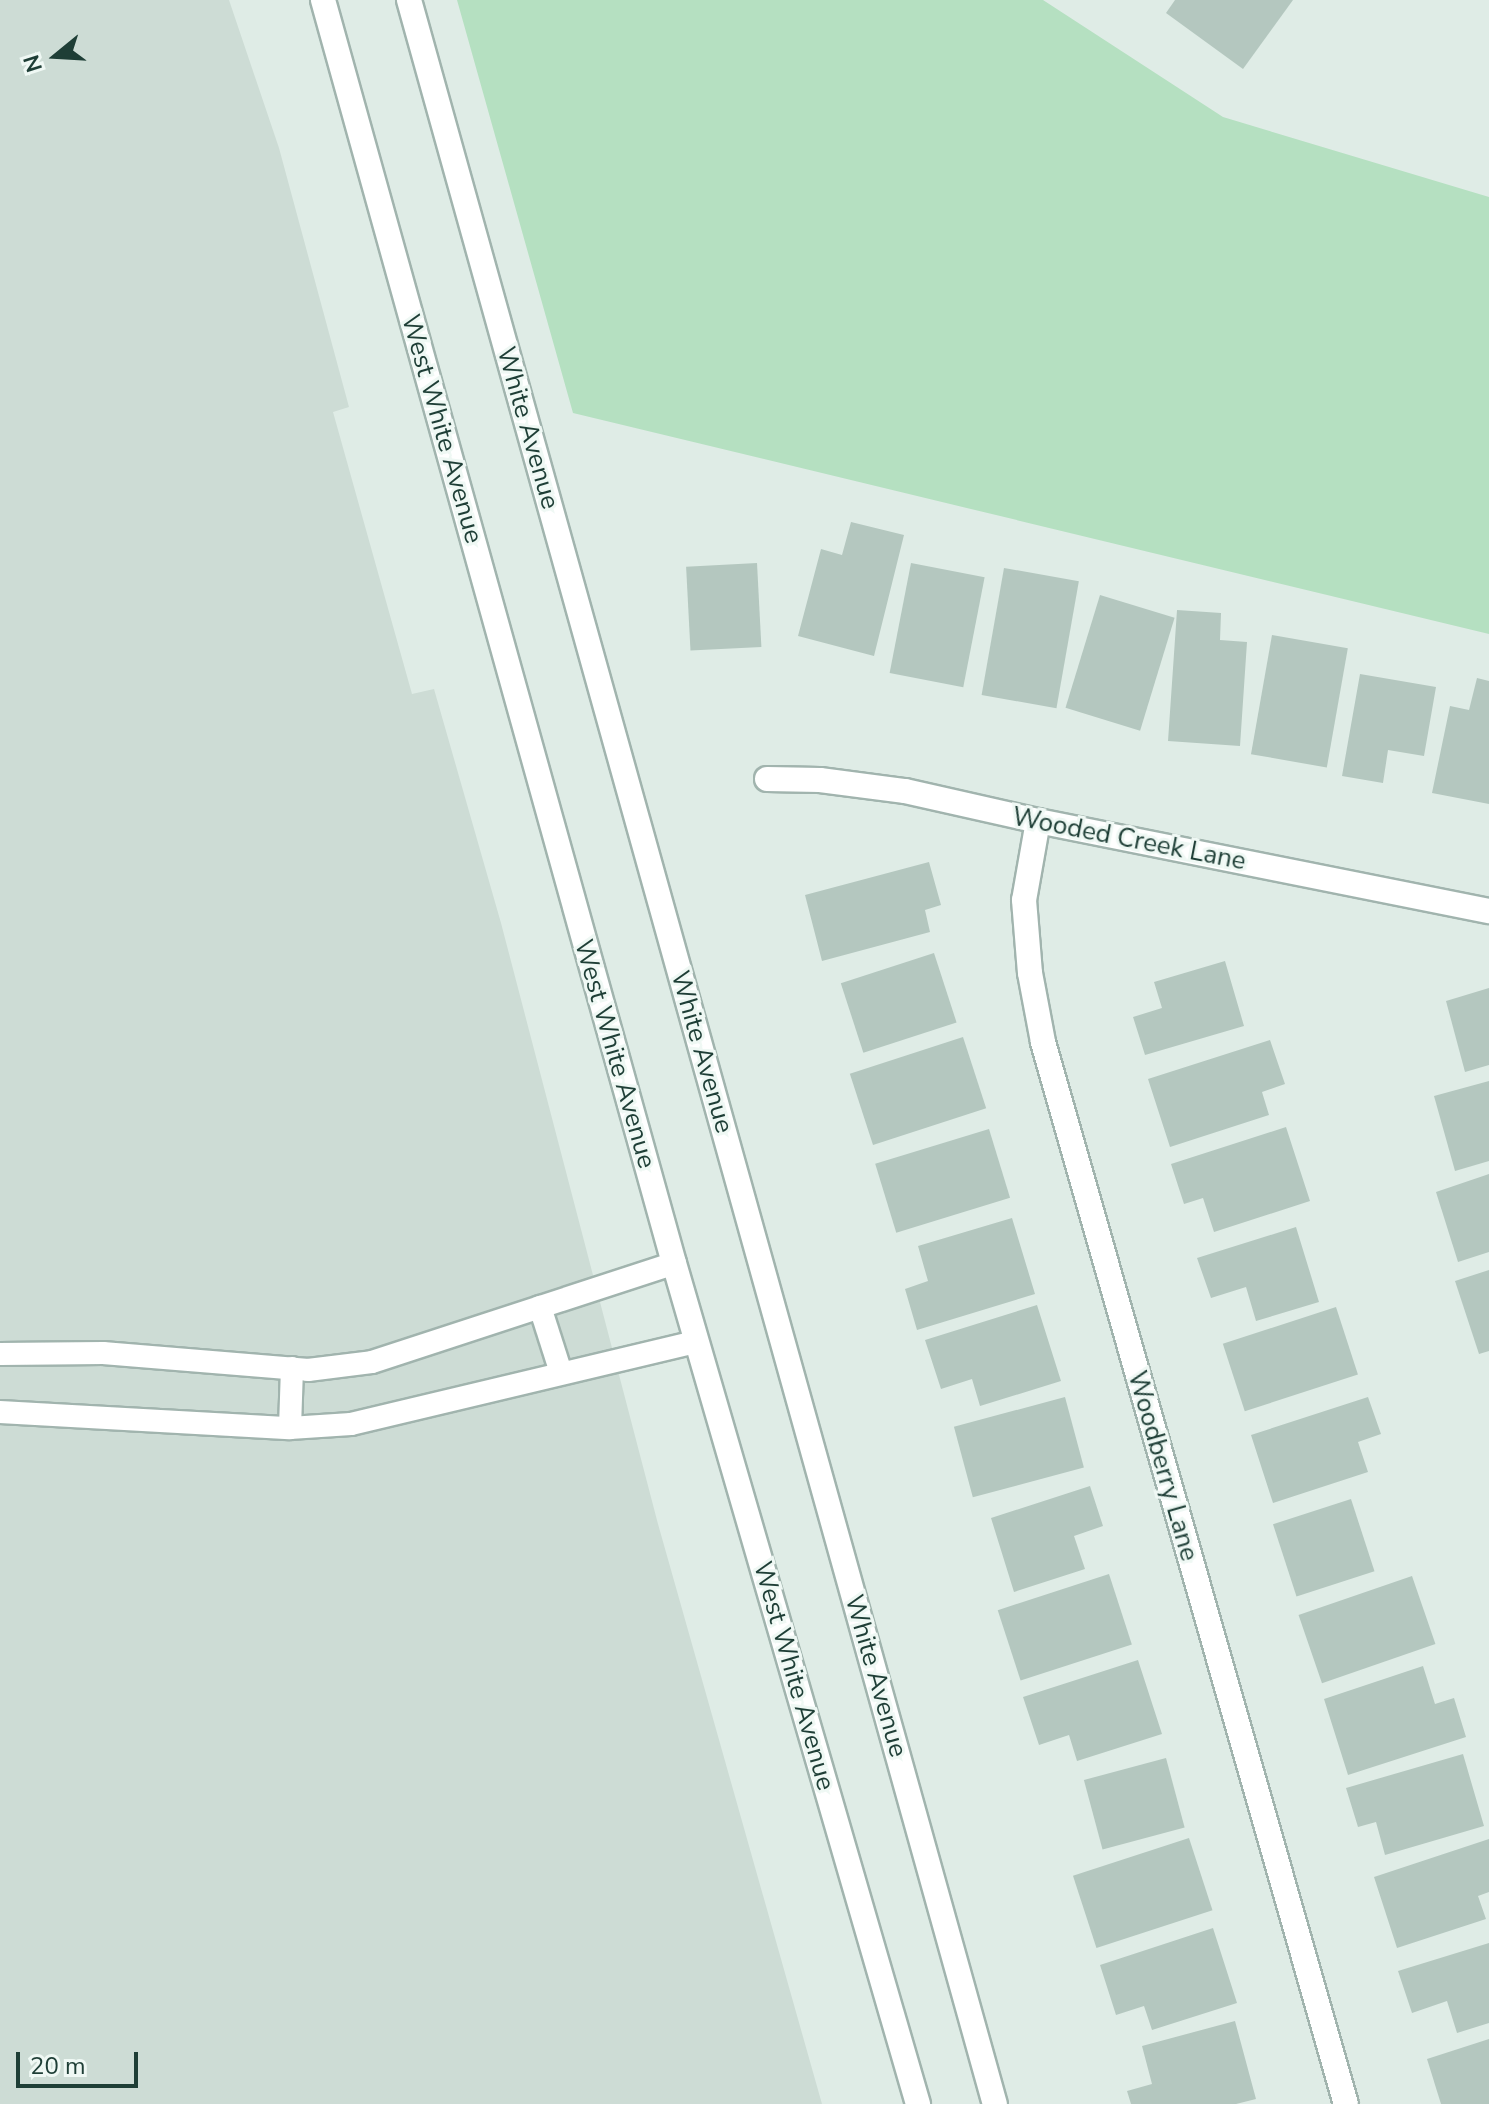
<!DOCTYPE html>
<style>
body{margin:0}
#map{position:relative;width:1489px;height:2104px;overflow:hidden;background:#dfece6;font-family:"Nunito Sans",sans-serif}
div>[style]{position:absolute}
.built>*{inset:0;background:#cddcd5}
.green>*{inset:0;background:#b5e0c1}
.building>*{inset:0;background:#b4c7bf;transform-origin:0 0}
.roads{filter:drop-shadow(2px 0 #a1b4ae) drop-shadow(-2px 0 #a1b4ae) drop-shadow(0 2px #a1b4ae) drop-shadow(0 -2px #a1b4ae)}
.service>*{height:22px;margin:-11px;padding:0 11px;transform-origin:11px;border-radius:11px;background:#fff}
.minor>*{height:24px;margin:-12px;padding:0 12px;transform-origin:12px;border-radius:12px;background:#fff}
.secondary>*{height:24px;margin:-12px;padding:0 12px;transform-origin:12px;border-radius:12px;background:#fff}
span{translate:-50% -50%;white-space:nowrap;text-align:center;line-height:1.15;-webkit-text-stroke:6px #eff8f4;paint-order:stroke}
.street-label{font-size:26px;color:#1e3e36}
.north{position:absolute;left:16px;top:16px;width:80px;height:80px;-webkit-text-stroke:6px #eff8f4;paint-order:stroke;rotate:252deg;font-size:22px;font-weight:700;line-height:32px;text-align:center;color:#1e3e36}
.north::after{content:'';display:block;margin:auto;width:28px;height:36px;background:#1e3e36;clip-path:polygon(50% 0,100% 100%,50% 72%,0 100%)}
.scale{position:absolute;left:16px;top:2052px;width:122px;height:36px;box-sizing:border-box;border:4px solid #1e3e36;border-top:0;padding-left:10px;font-size:24px;line-height:28px;white-space:nowrap;color:#1e3e36;-webkit-text-stroke:6px #eff8f4;paint-order:stroke}
</style>
<div id="map">
<div class="built">
<i style="clip-path:polygon(0 0,229px 0,279px 148px,349px 407px,333px 412px,412px 694px,434px 689px,501px 923px,658px 1524px,822px 2104px,0 2104px)"></i>
</div>
<div class="green">
<i style="clip-path:polygon(457px 0,1043px 0,1223px 117px,1489px 197px,1489px 634px,573px 413px)"></i>
</div>
<div class="building">
<i style="clip-path:polygon(1175px 0,1293px 0,1243px 69px,1166px 13px)"></i>
<i style="clip-path:polygon(851px 522px,904px 535px,874px 656px,798px 636px,821px 549px,842px 555px)"></i>
<i style="left:757px;top:563px;width:84px;height:71px;rotate:87deg"></i>
<i style="left:911px;top:563px;width:75px;height:112px;rotate:11deg"></i>
<i style="left:1004px;top:568px;width:76px;height:129px;rotate:10deg"></i>
<i style="left:1100px;top:595px;width:78px;height:118px;rotate:17deg"></i>
<i style="clip-path:polygon(1177px 610px,1221px 613px,1220px 640px,1247px 642px,1240px 746px,1168px 741px)"></i>
<i style="left:1272px;top:635px;width:77px;height:121px;rotate:10deg"></i>
<i style="clip-path:polygon(1360px 674px,1436px 687px,1424px 756px,1388px 750px,1383px 783px,1342px 776px)"></i>
<i style="clip-path:polygon(1477px 678px,1489px 681px,1489px 804px,1432px 793px,1450px 706px,1469px 710px)"></i>
<i style="clip-path:polygon(929px 862px,941px 905px,925px 910px,930px 932px,822px 961px,805px 895px)"></i>
<i style="left:934px;top:953px;width:73px;height:98px;rotate:72deg"></i>
<i style="clip-path:polygon(1225px 961px,1244px 1026px,1145px 1055px,1133px 1017px,1162px 1008px,1154px 982px)"></i>
<i style="clip-path:polygon(1489px 988px,1489px 1065px,1465px 1072px,1446px 1001px)"></i>
<i style="left:963px;top:1037px;width:75px;height:119px;rotate:72deg"></i>
<i style="clip-path:polygon(1270px 1040px,1285px 1084px,1262px 1092px,1269px 1115px,1170px 1147px,1148px 1079px)"></i>
<i style="clip-path:polygon(1489px 1081px,1489px 1161px,1455px 1171px,1434px 1096px)"></i>
<i style="clip-path:polygon(1286px 1127px,1310px 1201px,1214px 1232px,1203px 1198px,1184px 1204px,1171px 1164px)"></i>
<i style="left:989px;top:1129px;width:72px;height:119px;rotate:73deg"></i>
<i style="clip-path:polygon(1489px 1174px,1489px 1252px,1458px 1262px,1436px 1192px)"></i>
<i style="clip-path:polygon(1012px 1218px,1035px 1294px,917px 1330px,905px 1289px,928px 1281px,918px 1246px)"></i>
<i style="clip-path:polygon(1296px 1227px,1319px 1302px,1256px 1321px,1246px 1287px,1211px 1298px,1197px 1258px)"></i>
<i style="clip-path:polygon(1489px 1270px,1489px 1351px,1479px 1354px,1455px 1281px)"></i>
<i style="clip-path:polygon(1037px 1305px,1061px 1381px,980px 1406px,972px 1379px,941px 1389px,925px 1340px)"></i>
<i style="left:1336px;top:1307px;width:71px;height:119px;rotate:72deg"></i>
<i style="left:1065px;top:1397px;width:73px;height:115px;rotate:75deg"></i>
<i style="clip-path:polygon(1368px 1397px,1381px 1434px,1358px 1442px,1368px 1472px,1273px 1503px,1251px 1435px)"></i>
<i style="clip-path:polygon(1090px 1486px,1103px 1526px,1074px 1536px,1085px 1569px,1014px 1592px,991px 1518px)"></i>
<i style="left:1351px;top:1499px;width:76px;height:82px;rotate:72deg"></i>
<i style="left:1109px;top:1574px;width:74px;height:117px;rotate:72deg"></i>
<i style="left:1412px;top:1576px;width:72px;height:120px;rotate:71deg"></i>
<i style="clip-path:polygon(1138px 1660px,1162px 1734px,1077px 1761px,1069px 1735px,1039px 1745px,1023px 1697px)"></i>
<i style="clip-path:polygon(1423px 1666px,1435px 1704px,1454px 1698px,1466px 1737px,1348px 1775px,1324px 1699px)"></i>
<i style="clip-path:polygon(1463px 1754px,1484px 1826px,1385px 1855px,1376px 1822px,1358px 1827px,1346px 1788px)"></i>
<i style="left:1166px;top:1758px;width:72px;height:85px;rotate:75deg"></i>
<i style="left:1189px;top:1838px;width:76px;height:122px;rotate:72deg"></i>
<i style="clip-path:polygon(1489px 1839px,1489px 1892px,1478px 1896px,1486px 1919px,1397px 1948px,1374px 1877px)"></i>
<i style="clip-path:polygon(1213px 1928px,1237px 2003px,1152px 2030px,1144px 2006px,1116px 2015px,1100px 1965px)"></i>
<i style="clip-path:polygon(1489px 1943px,1489px 2023px,1457px 2033px,1447px 2001px,1412px 2013px,1398px 1971px)"></i>
<i style="clip-path:polygon(1235px 2021px,1256px 2099px,1236px 2104px,1131px 2104px,1127px 2091px,1152px 2084px,1142px 2046px)"></i>
<i style="clip-path:polygon(1489px 2039px,1489px 2104px,1441px 2104px,1427px 2059px)"></i>
</div>
<div class="roads">
<div class="service">
<i style="left:540px;top:1307px;width:69px;rotate:72.3deg"></i>
<i style="left:0;top:1354px;width:103px;rotate:-0.6deg"></i>
<i style="left:103px;top:1353px;width:206px;rotate:4.7deg"></i>
<i style="left:308px;top:1370px;width:64px;rotate:-7.1deg"></i>
<i style="left:372px;top:1362px;width:318px;rotate:-18.1deg"></i>
<i style="left:0;top:1412px;width:290px;rotate:3.2deg"></i>
<i style="left:290px;top:1428px;width:61px;rotate:-3.8deg"></i>
<i style="left:351px;top:1424px;width:355px;rotate:-13.4deg"></i>
<i style="left:290px;top:1428px;width:60px;rotate:-88.1deg"></i>
</div>
<div class="minor">
<i style="left:767px;top:779px;width:53px;rotate:1.1deg"></i>
<i style="left:820px;top:780px;width:86px;rotate:7.4deg"></i>
<i style="left:905px;top:791px;width:136px;rotate:12.7deg"></i>
<i style="left:1038px;top:821px;width:460px;rotate:11.3deg"></i>
<i style="left:1038px;top:821px;width:80px;rotate:100deg"></i>
<i style="left:1024px;top:900px;width:73px;rotate:85.3deg"></i>
<i style="left:1030px;top:973px;width:70px;rotate:79.3deg"></i>
<i style="left:1043px;top:1042px;width:1104px;rotate:74.08deg"></i>
</div>
<div class="secondary">
<i style="left:323px;top:0;width:1311px;rotate:74.47deg"></i>
<i style="left:674px;top:1263px;width:876px;rotate:73.82deg"></i>
<i style="left:409px;top:0;width:2184px;rotate:74.44deg"></i>
</div>
</div>
<div class="street-label">
<span style="left:528px;top:428px;rotate:74deg">White Avenue</span>
<span style="left:442px;top:429px;rotate:74deg">West White Avenue</span>
<span style="left:1129px;top:839px;rotate:11deg">Wooded Creek Lane</span>
<span style="left:702px;top:1052px;rotate:74deg">White Avenue</span>
<span style="left:615px;top:1054px;rotate:74deg">West White Avenue</span>
<span style="left:1163px;top:1466px;rotate:74deg">Woodberry Lane</span>
<span style="left:794px;top:1676px;rotate:74deg">West White Avenue</span>
<span style="left:876px;top:1676px;rotate:74deg">White Avenue</span>
</div>
<div class="north">N</div>
<div class="scale">20 m</div>
</div>
